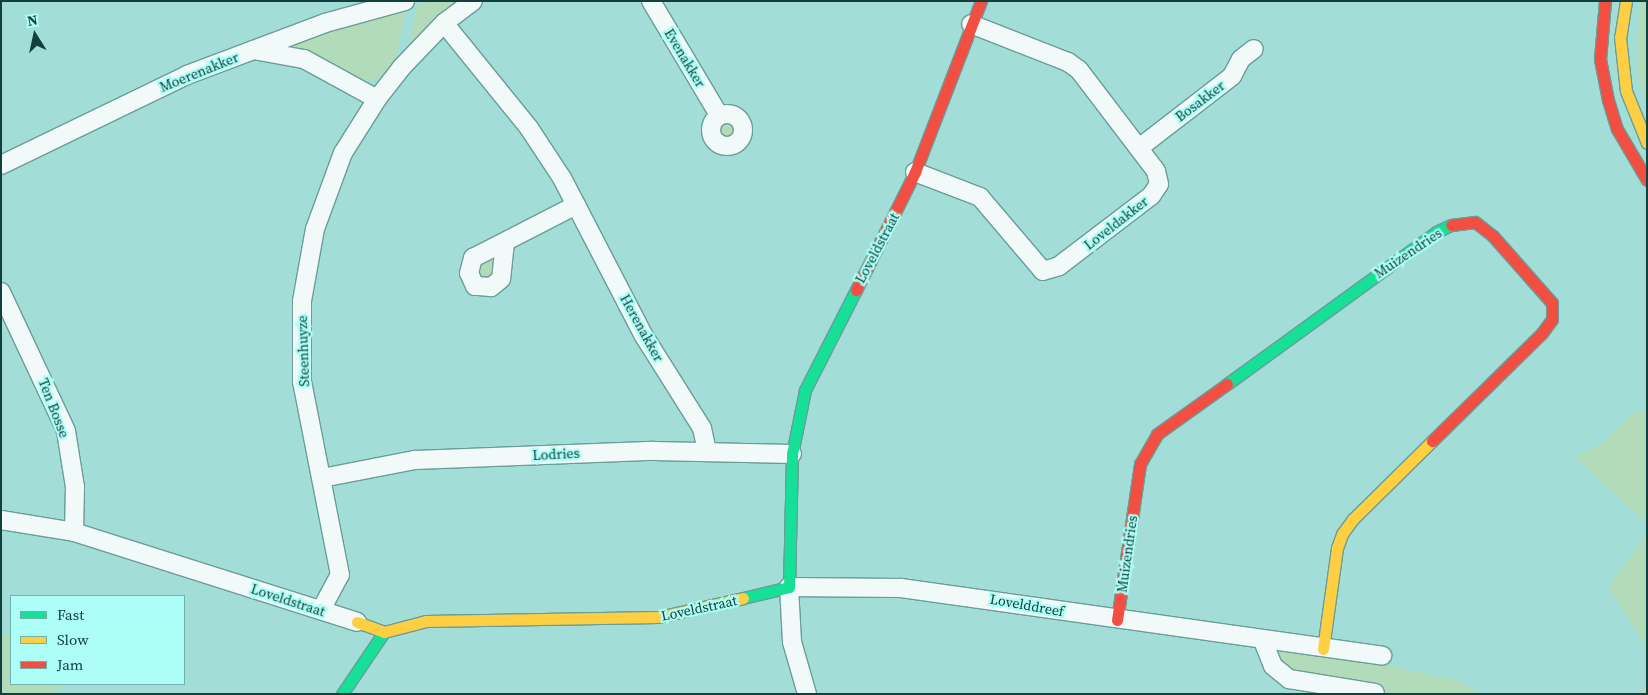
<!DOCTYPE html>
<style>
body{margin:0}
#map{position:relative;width:1648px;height:695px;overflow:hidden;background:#a3ddd7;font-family:"Source Serif 4",serif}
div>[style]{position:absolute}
.green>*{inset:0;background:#b2dbb9}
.round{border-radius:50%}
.roads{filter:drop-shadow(1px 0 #6a9d98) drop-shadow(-1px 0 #6a9d98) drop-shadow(0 1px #6a9d98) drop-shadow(0 -1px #6a9d98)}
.street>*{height:18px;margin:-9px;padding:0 9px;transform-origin:9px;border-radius:9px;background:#f1faf9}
.street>.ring{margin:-9px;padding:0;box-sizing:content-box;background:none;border:18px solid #f1faf9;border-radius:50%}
.fast>*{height:11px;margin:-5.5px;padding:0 5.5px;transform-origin:5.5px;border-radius:5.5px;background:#16e098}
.slow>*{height:11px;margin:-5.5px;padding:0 5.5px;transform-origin:5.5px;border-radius:5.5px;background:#ffcf43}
.jam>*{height:11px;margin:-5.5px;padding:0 5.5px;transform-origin:5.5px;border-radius:5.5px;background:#f24e42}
span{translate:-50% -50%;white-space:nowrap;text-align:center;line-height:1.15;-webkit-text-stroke:4.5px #adfef6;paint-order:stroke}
.street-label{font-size:14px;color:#12403d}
.frame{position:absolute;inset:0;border:2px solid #12403d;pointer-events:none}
.legend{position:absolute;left:10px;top:595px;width:175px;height:90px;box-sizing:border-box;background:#adfef6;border:1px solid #6fb2ac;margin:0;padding:6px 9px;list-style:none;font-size:15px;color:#12403d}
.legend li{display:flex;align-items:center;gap:10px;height:25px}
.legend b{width:25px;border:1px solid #6fb2ac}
.north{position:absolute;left:10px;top:10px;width:50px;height:50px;-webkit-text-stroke:4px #adfef6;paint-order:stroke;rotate:350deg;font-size:14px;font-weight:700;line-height:20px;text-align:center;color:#12403d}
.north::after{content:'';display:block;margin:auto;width:18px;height:22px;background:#12403d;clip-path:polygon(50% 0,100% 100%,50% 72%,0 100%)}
</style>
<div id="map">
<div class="green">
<i style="clip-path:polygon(431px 1px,458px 1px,409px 46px,417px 5px)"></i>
<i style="clip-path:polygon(1640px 1px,1647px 1px,1647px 112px,1636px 67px)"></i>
<i style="clip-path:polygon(406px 8px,396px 60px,376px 80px,363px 81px,327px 58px,293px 48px,292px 43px)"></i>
<i class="round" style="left:718px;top:121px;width:18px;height:18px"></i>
<i style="clip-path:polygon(496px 254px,492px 278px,480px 282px,475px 266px)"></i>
<i style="clip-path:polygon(1647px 410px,1647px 524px,1575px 457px,1604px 442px,1633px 413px)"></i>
<i style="clip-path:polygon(1647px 533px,1647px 694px,1637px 694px,1645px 685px,1646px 646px,1608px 587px)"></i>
<i style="clip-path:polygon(1px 634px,11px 637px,11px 684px,62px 684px,55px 694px,1px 694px)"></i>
<i style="clip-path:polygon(1275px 650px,1376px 663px,1459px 681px,1480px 694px,1383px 694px,1383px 688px,1347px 686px,1294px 676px,1280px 663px)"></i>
</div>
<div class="roads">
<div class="street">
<i style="left:651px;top:1px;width:133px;rotate:59.2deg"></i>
<i style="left:444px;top:23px;width:135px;rotate:51deg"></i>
<i style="left:529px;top:128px;width:60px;rotate:56.6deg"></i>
<i style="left:562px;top:178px;width:178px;rotate:62.6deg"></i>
<i style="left:644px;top:336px;width:109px;rotate:57.8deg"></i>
<i style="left:702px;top:428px;width:24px;rotate:78deg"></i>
<i style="left:253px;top:50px;width:52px;rotate:10deg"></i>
<i style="left:304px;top:59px;width:83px;rotate:28.7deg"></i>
<i class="ring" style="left:711px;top:114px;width:14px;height:14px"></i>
<i style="left:1139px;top:148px;width:118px;rotate:-37.7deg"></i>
<i style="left:1232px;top:76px;width:19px;rotate:-62deg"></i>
<i style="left:1241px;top:59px;width:16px;rotate:-38deg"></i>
<i style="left:1px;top:165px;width:207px;rotate:-25.8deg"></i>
<i style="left:187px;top:75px;width:147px;rotate:-20.6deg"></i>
<i style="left:325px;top:23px;width:83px;rotate:-15.4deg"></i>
<i style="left:915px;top:172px;width:70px;rotate:21deg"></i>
<i style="left:980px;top:197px;width:97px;rotate:49.6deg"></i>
<i style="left:1043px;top:271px;width:17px;rotate:-17deg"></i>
<i style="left:1059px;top:266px;width:116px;rotate:-37.3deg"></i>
<i style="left:1151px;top:196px;width:14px;rotate:-56deg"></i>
<i style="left:1159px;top:184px;width:13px;rotate:-103deg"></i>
<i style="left:1156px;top:171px;width:127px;rotate:-127.3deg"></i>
<i style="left:1079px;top:70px;width:14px;rotate:-144deg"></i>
<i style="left:1068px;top:62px;width:104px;rotate:-158.6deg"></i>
<i style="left:505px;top:242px;width:37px;rotate:96deg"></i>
<i style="left:501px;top:279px;width:13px;rotate:141deg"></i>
<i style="left:491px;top:287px;width:16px;rotate:-176deg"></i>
<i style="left:475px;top:286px;width:14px;rotate:-115deg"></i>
<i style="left:469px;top:273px;width:16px;rotate:-75deg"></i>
<i style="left:473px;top:258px;width:116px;rotate:-27.2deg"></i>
<i style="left:1px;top:292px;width:153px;rotate:64.9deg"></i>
<i style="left:66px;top:431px;width:57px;rotate:80.9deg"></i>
<i style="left:75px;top:487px;width:45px;rotate:91.3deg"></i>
<i style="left:322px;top:478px;width:95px;rotate:-11deg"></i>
<i style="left:415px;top:460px;width:239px;rotate:-2.2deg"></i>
<i style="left:654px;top:451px;width:138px;rotate:1.2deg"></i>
<i style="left:1px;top:520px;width:74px;rotate:9.3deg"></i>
<i style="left:74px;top:532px;width:297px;rotate:17.6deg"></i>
<i style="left:321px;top:610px;width:40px;rotate:-62deg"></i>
<i style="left:340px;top:575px;width:197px;rotate:-101.1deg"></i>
<i style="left:302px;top:382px;width:81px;rotate:-90deg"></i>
<i style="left:302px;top:301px;width:73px;rotate:-79.8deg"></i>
<i style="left:315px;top:229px;width:81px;rotate:-69.8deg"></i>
<i style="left:343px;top:153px;width:64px;rotate:-57.8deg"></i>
<i style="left:377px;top:99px;width:39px;rotate:-52deg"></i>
<i style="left:401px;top:68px;width:62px;rotate:-46.3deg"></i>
<i style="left:444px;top:23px;width:36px;rotate:-37deg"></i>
<i style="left:1263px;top:641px;width:27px;rotate:68deg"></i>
<i style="left:1273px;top:666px;width:21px;rotate:39deg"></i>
<i style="left:1289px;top:679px;width:87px;rotate:9.2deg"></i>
<i style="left:807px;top:694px;width:54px;rotate:-106.1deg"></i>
<i style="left:792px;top:642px;width:55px;rotate:-93.1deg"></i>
<i style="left:789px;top:587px;width:112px;rotate:0.5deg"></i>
<i style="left:901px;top:588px;width:486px;rotate:8deg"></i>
</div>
<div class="fast">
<i style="left:1227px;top:384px;width:258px;rotate:-36deg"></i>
<i style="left:1436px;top:232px;width:17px;rotate:-25deg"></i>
<i style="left:743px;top:598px;width:47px;rotate:-13.4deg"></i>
<i style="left:789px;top:587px;width:133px;rotate:-88.7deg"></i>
<i style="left:792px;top:454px;width:65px;rotate:-78.5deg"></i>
<i style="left:805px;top:390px;width:112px;rotate:-63deg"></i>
<i style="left:342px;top:694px;width:75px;rotate:-55.9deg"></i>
</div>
<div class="slow">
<i style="left:1626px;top:1px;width:36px;rotate:99deg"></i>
<i style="left:1620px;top:37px;width:54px;rotate:83.7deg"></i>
<i style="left:1626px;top:91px;width:56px;rotate:68deg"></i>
<i style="left:357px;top:622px;width:29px;rotate:20deg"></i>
<i style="left:384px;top:632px;width:43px;rotate:-14.7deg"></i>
<i style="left:426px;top:621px;width:232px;rotate:-1deg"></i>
<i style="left:658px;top:617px;width:87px;rotate:-12.6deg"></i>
<i style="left:1323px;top:649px;width:102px;rotate:-82.1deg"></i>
<i style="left:1337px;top:548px;width:15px;rotate:-70deg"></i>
<i style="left:1342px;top:534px;width:19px;rotate:-54deg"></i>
<i style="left:1353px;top:519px;width:111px;rotate:-44.6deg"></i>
</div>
<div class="jam">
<i style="left:1605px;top:1px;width:58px;rotate:94.9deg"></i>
<i style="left:1600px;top:59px;width:42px;rotate:79deg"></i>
<i style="left:1608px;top:100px;width:30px;rotate:73deg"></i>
<i style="left:1617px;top:129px;width:59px;rotate:59.5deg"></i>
<i style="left:856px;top:290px;width:132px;rotate:-63.4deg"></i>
<i style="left:915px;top:172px;width:183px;rotate:-68.9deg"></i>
<i style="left:1432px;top:441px;width:154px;rotate:-44.5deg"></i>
<i style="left:1542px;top:333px;width:17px;rotate:-54deg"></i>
<i style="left:1552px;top:319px;width:16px;rotate:-90deg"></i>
<i style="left:1552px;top:303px;width:89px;rotate:-131.4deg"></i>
<i style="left:1493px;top:236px;width:23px;rotate:-142deg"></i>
<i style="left:1475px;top:222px;width:24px;rotate:173deg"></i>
<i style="left:1117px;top:620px;width:158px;rotate:-81.6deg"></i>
<i style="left:1140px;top:464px;width:34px;rotate:-60deg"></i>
<i style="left:1157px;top:434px;width:86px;rotate:-35.5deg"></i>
</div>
</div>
<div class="street-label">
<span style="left:685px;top:58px;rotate:59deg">Evenakker</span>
<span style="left:199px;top:72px;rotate:-22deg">Moerenakker</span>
<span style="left:1200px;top:101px;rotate:-37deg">Bosakker</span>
<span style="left:1116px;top:223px;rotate:-38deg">Loveldakker</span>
<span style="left:877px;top:248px;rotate:-62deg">Loveldstraat</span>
<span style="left:1408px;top:253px;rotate:-34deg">Muizendries</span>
<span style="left:642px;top:328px;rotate:61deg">Herenakker</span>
<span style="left:303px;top:351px;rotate:-92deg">Steenhuyze</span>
<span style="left:54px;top:408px;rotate:69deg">Ten Bosse</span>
<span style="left:556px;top:454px;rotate:-3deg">Lodries</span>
<span style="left:1127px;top:554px;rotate:-82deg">Muizendries</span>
<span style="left:288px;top:600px;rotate:18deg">Loveldstraat</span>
<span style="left:1027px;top:605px;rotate:10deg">Lovelddreef</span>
<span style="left:699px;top:608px;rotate:-12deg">Loveldstraat</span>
</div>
<div class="frame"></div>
<ul class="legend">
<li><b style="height:6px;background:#16e098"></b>Fast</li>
<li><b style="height:6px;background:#ffcf43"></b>Slow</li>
<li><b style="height:6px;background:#f24e42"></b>Jam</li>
</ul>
<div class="north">N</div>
</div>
